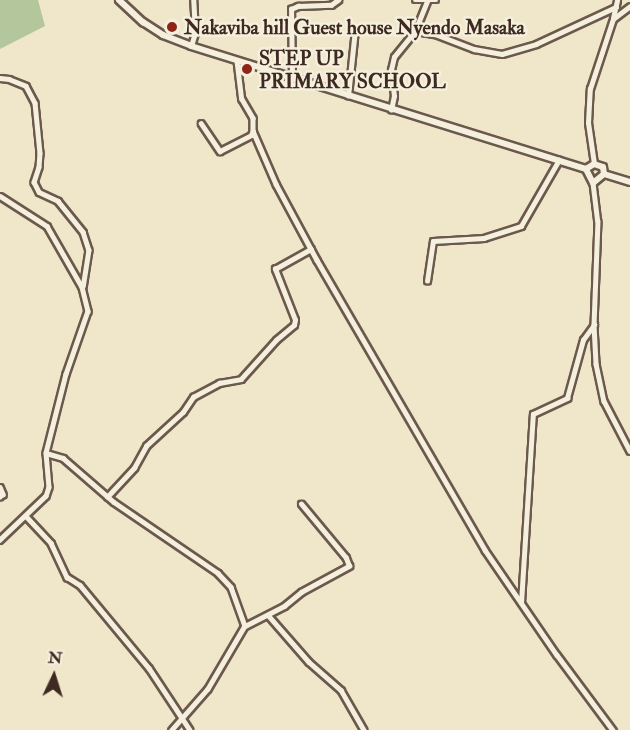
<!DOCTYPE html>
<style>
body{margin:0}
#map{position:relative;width:630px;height:730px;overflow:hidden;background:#f0e7cb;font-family:"IM FELL Double Pica",serif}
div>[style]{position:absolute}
.green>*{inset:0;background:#b4c79c}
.roads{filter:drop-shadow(2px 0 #6b594c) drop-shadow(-2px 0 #6b594c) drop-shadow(0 2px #6b594c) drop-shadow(0 -2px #6b594c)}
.minor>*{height:4.5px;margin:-2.25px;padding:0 2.25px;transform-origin:2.25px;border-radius:2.25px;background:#f5efdd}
.tertiary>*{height:6px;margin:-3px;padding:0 3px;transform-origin:3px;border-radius:3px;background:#f5efdd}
.dots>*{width:16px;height:16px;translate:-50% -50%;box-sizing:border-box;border:3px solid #f5efdd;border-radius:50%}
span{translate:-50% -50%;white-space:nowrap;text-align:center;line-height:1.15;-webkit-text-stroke:5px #f5efdd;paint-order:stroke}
.poi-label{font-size:20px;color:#3f2a22;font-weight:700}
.left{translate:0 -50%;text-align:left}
.north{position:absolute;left:24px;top:646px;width:60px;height:60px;-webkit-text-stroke:4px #f5efdd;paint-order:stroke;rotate:4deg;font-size:16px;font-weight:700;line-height:24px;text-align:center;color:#3f2a22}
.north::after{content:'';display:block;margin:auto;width:21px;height:27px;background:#3f2a22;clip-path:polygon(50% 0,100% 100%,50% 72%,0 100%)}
</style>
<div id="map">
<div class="green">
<i style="clip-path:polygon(0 0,38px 0,45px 26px,0 49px)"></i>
</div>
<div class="roads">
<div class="minor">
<i style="left:415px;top:0;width:21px"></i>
<i style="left:613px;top:18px;width:18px;rotate:-77deg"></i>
<i style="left:415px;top:31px;width:20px;rotate:9deg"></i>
<i style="left:435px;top:34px;width:42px;rotate:21deg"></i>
<i style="left:474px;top:49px;width:28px;rotate:10deg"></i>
<i style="left:502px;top:54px;width:35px;rotate:-16deg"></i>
<i style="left:536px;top:44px;width:88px;rotate:-24.8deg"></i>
<i style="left:191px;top:46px;width:14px;rotate:-73deg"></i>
<i style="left:195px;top:33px;width:33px;rotate:-93deg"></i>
<i style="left:237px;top:61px;width:38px;rotate:83deg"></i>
<i style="left:242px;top:99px;width:22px;rotate:60deg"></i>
<i style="left:253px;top:118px;width:13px;rotate:90deg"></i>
<i style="left:253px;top:131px;width:58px;rotate:66.5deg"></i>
<i style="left:276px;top:184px;width:86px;rotate:61.7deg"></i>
<i style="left:317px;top:260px;width:335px;rotate:59.9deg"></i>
<i style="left:485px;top:550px;width:127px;rotate:55.6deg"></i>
<i style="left:557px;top:655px;width:94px;rotate:53.3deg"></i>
<i style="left:0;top:78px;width:9px;rotate:6deg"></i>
<i style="left:9px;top:79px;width:18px;rotate:22deg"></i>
<i style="left:26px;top:86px;width:19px;rotate:62deg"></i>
<i style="left:35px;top:103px;width:50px;rotate:84.3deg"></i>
<i style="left:40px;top:153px;width:14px;rotate:94deg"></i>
<i style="left:39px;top:167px;width:16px;rotate:108deg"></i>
<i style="left:34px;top:182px;width:11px;rotate:63deg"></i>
<i style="left:39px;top:192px;width:21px;rotate:25deg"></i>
<i style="left:58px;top:201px;width:40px;rotate:51deg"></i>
<i style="left:83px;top:232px;width:19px;rotate:72deg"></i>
<i style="left:89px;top:250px;width:36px;rotate:99deg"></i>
<i style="left:292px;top:78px;width:69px;rotate:-90.8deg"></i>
<i style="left:291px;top:9px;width:8px;rotate:-23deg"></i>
<i style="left:298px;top:6px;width:33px;rotate:-2deg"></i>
<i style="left:331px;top:5px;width:9px;rotate:-36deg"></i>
<i style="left:348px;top:96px;width:67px;rotate:-84deg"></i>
<i style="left:391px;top:110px;width:14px;rotate:-78deg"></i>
<i style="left:394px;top:96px;width:26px;rotate:-97deg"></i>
<i style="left:391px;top:70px;width:13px;rotate:-77deg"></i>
<i style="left:394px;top:57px;width:33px;rotate:-51deg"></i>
<i style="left:415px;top:31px;width:32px;rotate:-68deg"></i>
<i style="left:201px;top:123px;width:34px;rotate:56deg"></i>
<i style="left:220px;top:151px;width:35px;rotate:-27deg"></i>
<i style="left:251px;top:135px;width:4px;rotate:-63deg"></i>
<i style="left:594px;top:164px;width:41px;rotate:-98.3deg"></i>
<i style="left:588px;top:123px;width:34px;rotate:-87deg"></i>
<i style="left:590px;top:89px;width:74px;rotate:-71.8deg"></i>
<i style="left:613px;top:19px;width:21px;rotate:-37deg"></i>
<i style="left:593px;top:183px;width:38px;rotate:83deg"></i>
<i style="left:598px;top:221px;width:104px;rotate:92.2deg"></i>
<i style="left:594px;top:325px;width:39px;rotate:87deg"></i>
<i style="left:596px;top:364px;width:38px;rotate:78deg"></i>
<i style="left:604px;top:401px;width:56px;rotate:62.5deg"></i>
<i style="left:0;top:196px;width:56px;rotate:32.6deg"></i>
<i style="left:47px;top:226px;width:70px;rotate:60.2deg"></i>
<i style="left:82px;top:287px;width:25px;rotate:76deg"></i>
<i style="left:88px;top:311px;width:67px;rotate:109.2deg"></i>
<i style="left:66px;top:374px;width:81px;rotate:104.2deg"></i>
<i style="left:46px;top:453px;width:34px;rotate:85deg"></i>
<i style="left:49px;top:487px;width:9px;rotate:108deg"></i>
<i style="left:46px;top:496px;width:64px;rotate:136.3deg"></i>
<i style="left:427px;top:281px;width:40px;rotate:-81.5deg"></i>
<i style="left:433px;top:241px;width:51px;rotate:-3.4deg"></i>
<i style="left:484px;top:238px;width:39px;rotate:-18deg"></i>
<i style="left:521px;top:226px;width:76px;rotate:-60.1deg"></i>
<i style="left:46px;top:453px;width:18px;rotate:16deg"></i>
<i style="left:63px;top:458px;width:67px;rotate:40.8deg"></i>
<i style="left:114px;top:502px;width:126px;rotate:34.3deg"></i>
<i style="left:218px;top:573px;width:19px;rotate:47deg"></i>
<i style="left:231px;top:587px;width:41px;rotate:70.3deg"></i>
<i style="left:245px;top:626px;width:73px;rotate:120.4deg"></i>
<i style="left:208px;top:689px;width:55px;rotate:131.3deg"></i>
<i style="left:0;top:487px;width:8px;rotate:67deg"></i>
<i style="left:3px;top:494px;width:4px;rotate:135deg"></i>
<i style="left:107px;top:497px;width:40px;rotate:-47deg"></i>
<i style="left:134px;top:468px;width:25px;rotate:-61deg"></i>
<i style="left:146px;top:446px;width:50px;rotate:-42.6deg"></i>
<i style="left:183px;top:412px;width:18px;rotate:-56deg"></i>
<i style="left:193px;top:397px;width:30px;rotate:-28deg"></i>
<i style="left:219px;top:383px;width:22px;rotate:-10deg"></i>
<i style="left:241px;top:379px;width:52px;rotate:-48.1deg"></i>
<i style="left:276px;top:340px;width:23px;rotate:-40deg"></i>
<i style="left:294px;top:325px;width:5px;rotate:-79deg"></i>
<i style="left:295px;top:320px;width:55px;rotate:-111.4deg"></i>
<i style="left:275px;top:269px;width:41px;rotate:-29.1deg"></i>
<i style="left:26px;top:516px;width:37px;rotate:47deg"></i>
<i style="left:51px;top:543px;width:38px;rotate:65deg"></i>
<i style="left:67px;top:577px;width:15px;rotate:32deg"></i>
<i style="left:80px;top:585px;width:108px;rotate:50.3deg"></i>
<i style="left:149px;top:668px;width:74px;rotate:56.5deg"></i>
<i style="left:521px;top:603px;width:189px;rotate:-86.4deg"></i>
<i style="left:533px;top:414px;width:38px;rotate:-25deg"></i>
<i style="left:567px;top:398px;width:60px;rotate:-74.6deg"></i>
<i style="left:583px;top:340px;width:19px;rotate:-54deg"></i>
<i style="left:268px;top:615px;width:62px;rotate:48.9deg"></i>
<i style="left:309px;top:662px;width:43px;rotate:41.2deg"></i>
<i style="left:341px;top:690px;width:46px;rotate:60.1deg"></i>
<i style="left:245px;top:626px;width:44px;rotate:-27.1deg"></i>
<i style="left:284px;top:606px;width:22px;rotate:-39deg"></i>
<i style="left:301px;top:592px;width:55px;rotate:-28.4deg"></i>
<i style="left:349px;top:566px;width:9px;rotate:-111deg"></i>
<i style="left:346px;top:558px;width:70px;rotate:-129.8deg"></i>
</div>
<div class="tertiary">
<i style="left:119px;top:0;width:33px;rotate:43deg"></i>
<i style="left:143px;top:22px;width:24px;rotate:33deg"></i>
<i style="left:163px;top:35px;width:30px;rotate:21deg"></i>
<i style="left:191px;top:46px;width:414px;rotate:17.3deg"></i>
<i style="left:594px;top:164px;width:9px;rotate:18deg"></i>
<i style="left:603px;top:167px;width:7px;rotate:82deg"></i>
<i style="left:604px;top:174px;width:14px;rotate:141deg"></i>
<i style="left:593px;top:183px;width:16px;rotate:-117deg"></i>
<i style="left:586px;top:169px;width:9px;rotate:-32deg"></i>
<i style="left:604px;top:174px;width:27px;rotate:17deg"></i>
</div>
</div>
<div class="dots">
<i style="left:172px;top:27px;background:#8f2418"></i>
<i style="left:247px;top:69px;background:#8f2418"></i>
</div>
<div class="poi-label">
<span class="left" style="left:184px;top:27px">Nakaviba hill Guest house Nyendo Masaka</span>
<span class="left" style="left:259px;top:70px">STEP UP<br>PRIMARY SCHOOL</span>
</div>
<div class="north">N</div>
</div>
